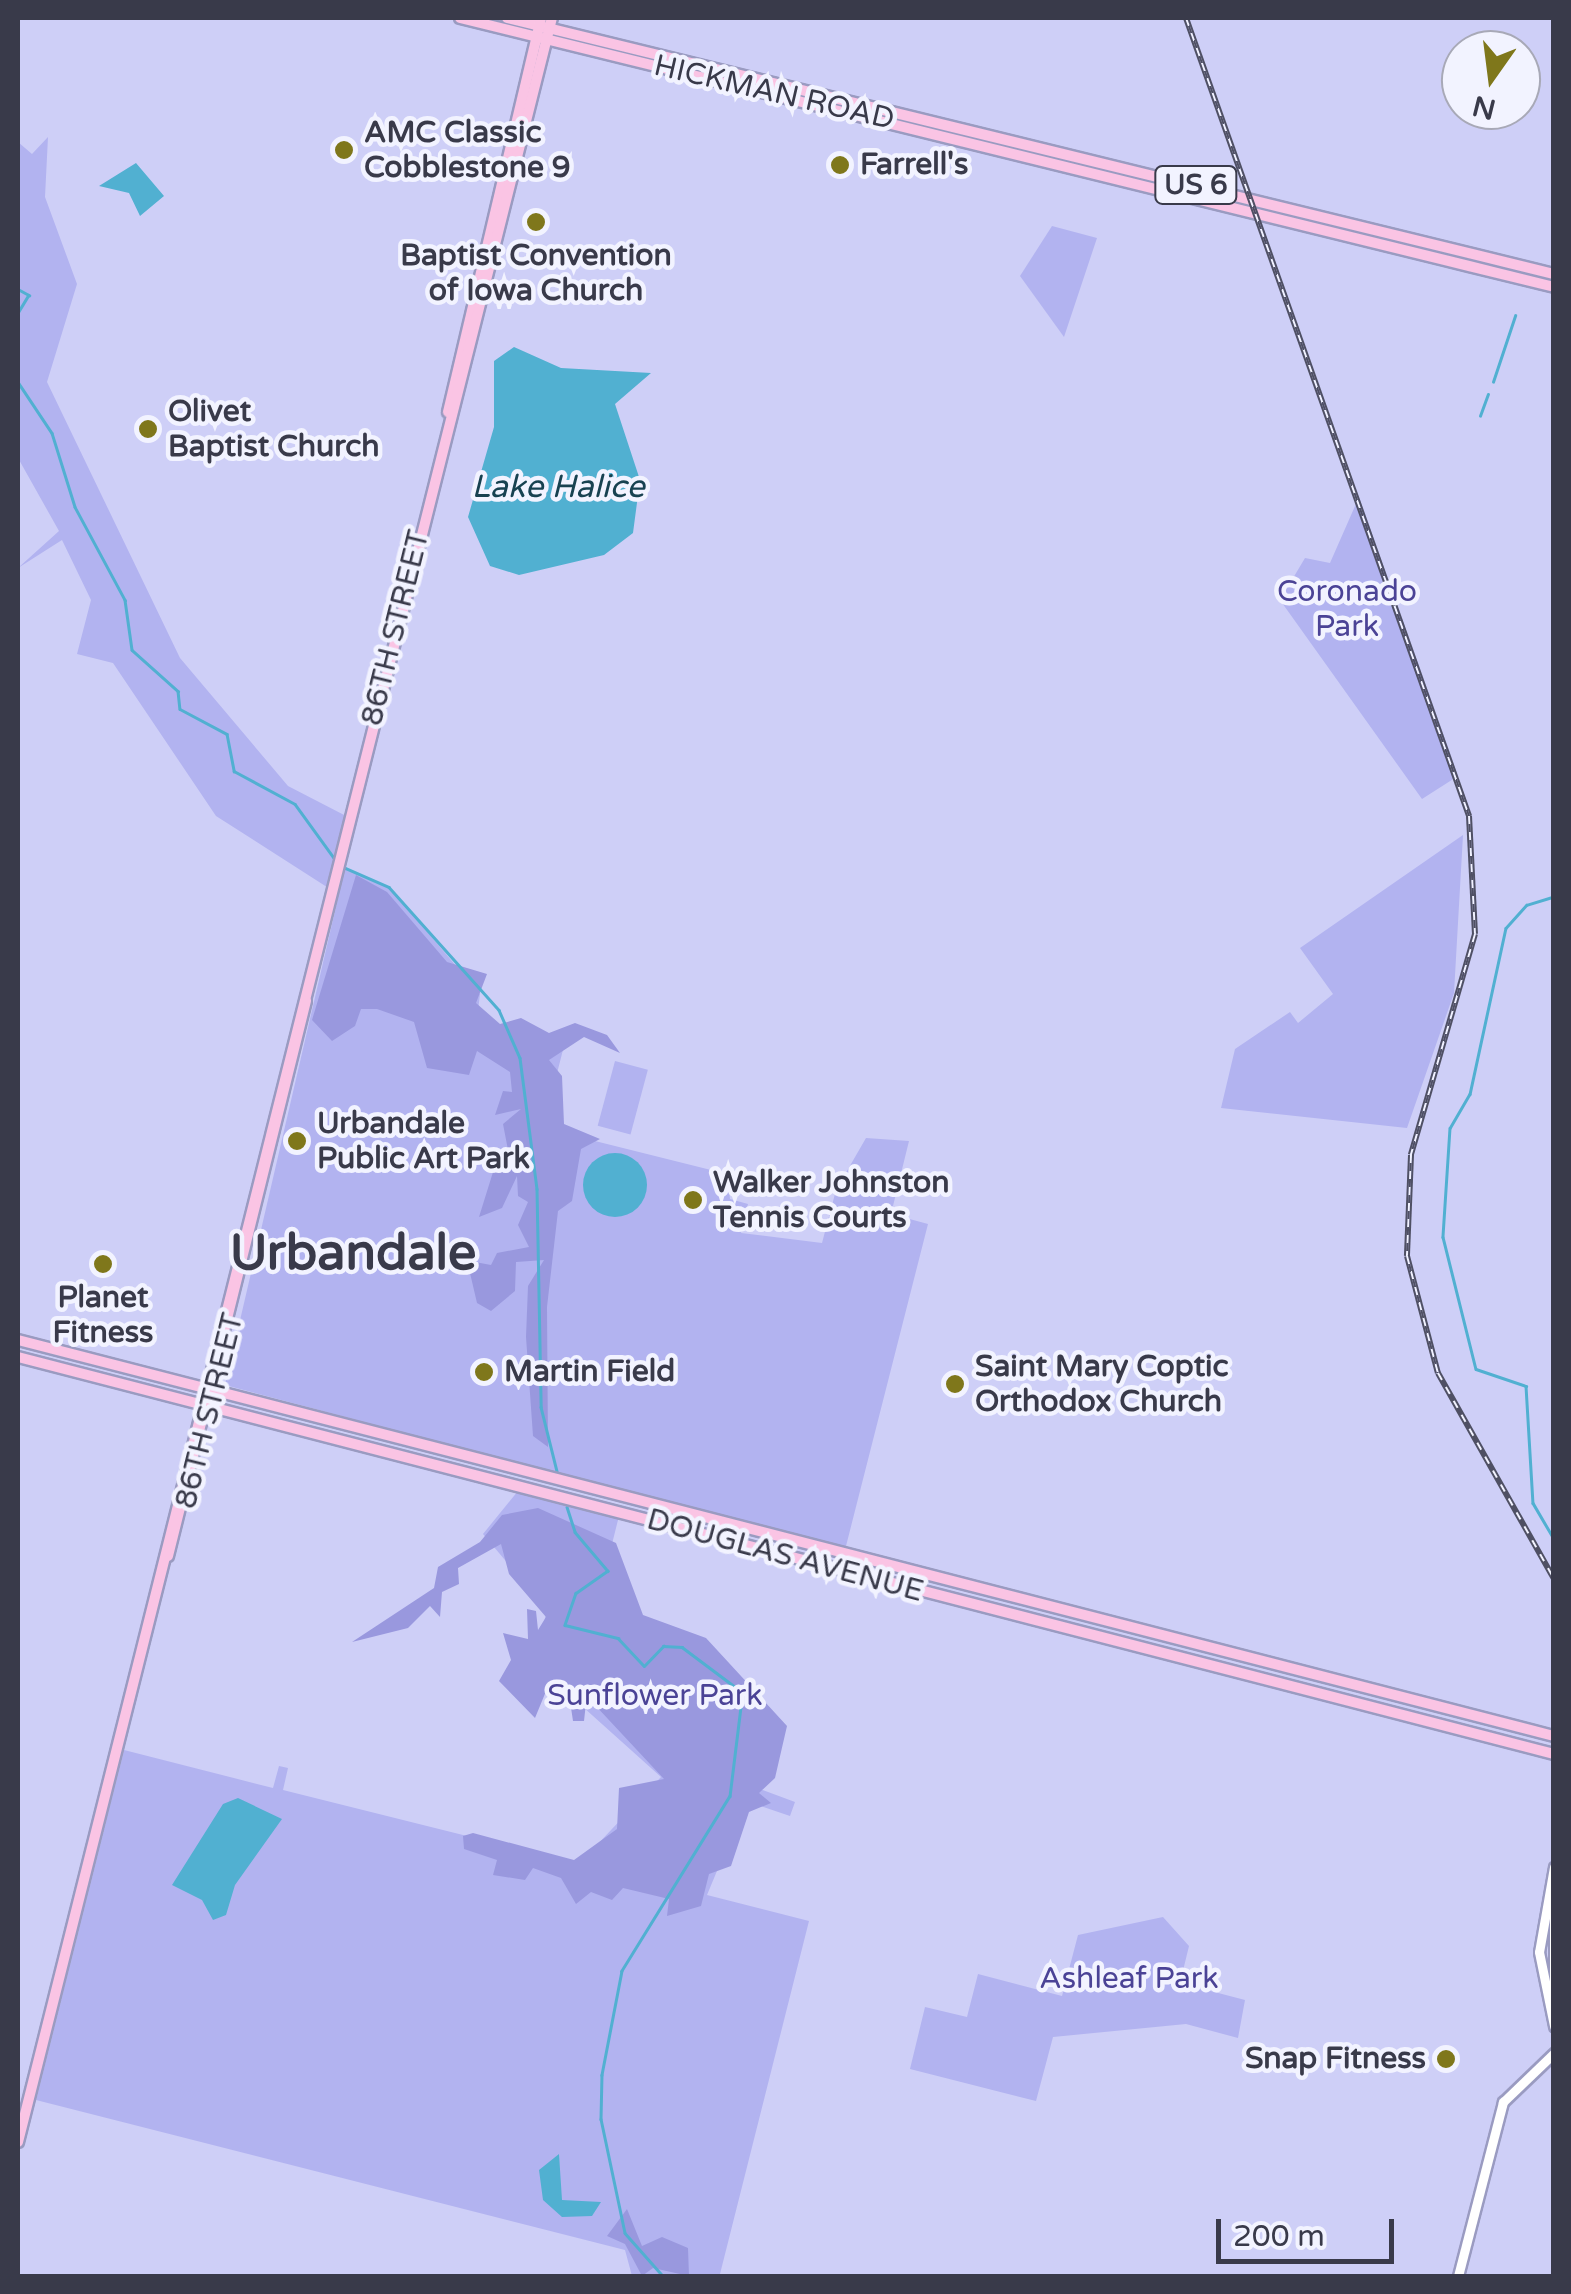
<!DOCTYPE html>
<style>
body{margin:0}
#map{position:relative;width:1571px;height:2294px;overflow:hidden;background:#cecff7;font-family:"Varela Round",sans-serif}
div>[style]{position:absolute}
.green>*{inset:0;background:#b2b3f0;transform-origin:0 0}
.forest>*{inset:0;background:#9998de}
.water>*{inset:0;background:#51b0d1}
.round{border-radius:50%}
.stream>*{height:2.5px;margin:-1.25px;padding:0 1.25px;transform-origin:1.25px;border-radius:1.25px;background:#51b0d1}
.roads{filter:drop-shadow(2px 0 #9a9bc1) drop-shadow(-2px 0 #9a9bc1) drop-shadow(0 2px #9a9bc1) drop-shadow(0 -2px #9a9bc1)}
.secondary>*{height:9px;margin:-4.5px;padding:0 4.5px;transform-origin:4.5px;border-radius:4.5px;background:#fff}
.primary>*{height:10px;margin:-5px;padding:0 5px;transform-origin:5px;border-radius:5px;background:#fac4e4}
.rail>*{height:6px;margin-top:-3px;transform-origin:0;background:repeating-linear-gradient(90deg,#f2f3ff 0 8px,#4f5064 0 16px);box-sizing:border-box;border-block:2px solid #4f5064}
.dots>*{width:28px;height:28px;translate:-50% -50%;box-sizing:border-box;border:5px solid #f2f3ff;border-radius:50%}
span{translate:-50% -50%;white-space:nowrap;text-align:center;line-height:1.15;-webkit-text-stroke:9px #f2f3ff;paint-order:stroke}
.shield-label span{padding:2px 8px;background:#f2f3ff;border:2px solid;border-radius:8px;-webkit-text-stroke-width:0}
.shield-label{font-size:28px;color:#393a4a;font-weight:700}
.street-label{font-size:30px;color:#393a4a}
.poi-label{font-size:30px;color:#393a4a;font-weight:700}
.left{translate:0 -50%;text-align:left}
.right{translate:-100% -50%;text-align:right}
.park-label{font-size:30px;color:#4b4396}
.water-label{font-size:32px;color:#184251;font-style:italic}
.town-label{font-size:50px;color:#393a4a;font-weight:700}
.frame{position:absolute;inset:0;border:20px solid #393a4a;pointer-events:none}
.north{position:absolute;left:1441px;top:30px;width:100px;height:100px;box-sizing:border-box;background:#f2f3ff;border:2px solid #a8a9b7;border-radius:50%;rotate:194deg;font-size:28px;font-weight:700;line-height:40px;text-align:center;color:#393a4a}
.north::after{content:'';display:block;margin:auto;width:35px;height:45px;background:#7f771b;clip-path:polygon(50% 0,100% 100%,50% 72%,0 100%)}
.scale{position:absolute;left:1216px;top:2219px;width:178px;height:45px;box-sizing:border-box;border:5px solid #393a4a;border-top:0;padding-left:12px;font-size:30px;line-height:35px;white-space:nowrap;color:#393a4a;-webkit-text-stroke:8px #f2f3ff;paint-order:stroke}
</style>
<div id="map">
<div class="green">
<i style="clip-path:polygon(48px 137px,45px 197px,77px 284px,47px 382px,180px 658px,288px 786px,348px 817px,330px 889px,216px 816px,113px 663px,77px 654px,91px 600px,62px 540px,18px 568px,59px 531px,18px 458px,18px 142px,32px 154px)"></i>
<i style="clip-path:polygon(1052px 226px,1097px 238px,1064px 337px,1020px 276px)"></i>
<i style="clip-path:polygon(1359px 497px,1458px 776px,1422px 799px,1280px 600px,1305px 558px,1330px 563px)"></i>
<i style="clip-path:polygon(1463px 835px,1454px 993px,1407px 1128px,1221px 1108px,1235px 1049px,1290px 1012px,1298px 1023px,1333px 994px,1300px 948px)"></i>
<i style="clip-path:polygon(345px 868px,389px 887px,480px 994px,477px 1019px,565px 1042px,543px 1128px,727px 1174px,730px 1199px,748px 1204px,741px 1233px,822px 1243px,836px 1190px,866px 1138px,909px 1141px,891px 1214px,928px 1224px,845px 1550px,225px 1385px)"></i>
<i style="left:615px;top:1061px;width:34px;height:67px;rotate:15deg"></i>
<i style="clip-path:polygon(518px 1491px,619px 1516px,609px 1556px,619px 1601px,752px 1786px,795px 1802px,790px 1816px,746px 1801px,707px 1895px,809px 1921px,720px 2274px,632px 2276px,625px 2250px,36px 2100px,124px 1750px,273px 1788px,279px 1766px,288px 1768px,283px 1790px,579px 1864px,661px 1777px,534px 1663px,547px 1610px,483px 1534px)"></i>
<i style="clip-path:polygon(1163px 1917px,1189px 1946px,1180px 1983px,1245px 2000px,1238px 2038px,1186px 2024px,1053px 2037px,1036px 2101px,910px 2069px,925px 2007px,967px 2017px,978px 1974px,1062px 1996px,1078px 1935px)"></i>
</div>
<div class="forest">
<i style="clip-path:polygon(356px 875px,387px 892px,447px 962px,487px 974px,476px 1003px,500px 1024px,521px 1018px,549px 1033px,575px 1023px,607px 1035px,620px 1053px,584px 1037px,549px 1060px,562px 1076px,564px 1124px,600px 1139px,581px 1149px,572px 1201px,558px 1211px,547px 1307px,548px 1447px,533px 1436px,526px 1337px,528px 1286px,544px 1260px,516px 1262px,515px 1291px,491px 1311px,477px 1303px,470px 1273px,453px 1268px,459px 1259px,491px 1265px,497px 1253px,529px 1247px,518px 1225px,528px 1202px,518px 1196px,517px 1176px,502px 1208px,479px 1217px,498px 1156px,508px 1150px,503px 1124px,521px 1109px,495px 1115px,503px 1091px,512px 1092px,510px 1072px,477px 1051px,469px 1075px,427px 1068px,414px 1022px,377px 1009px,361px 1009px,355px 1026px,332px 1041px,312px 1020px)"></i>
<i style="clip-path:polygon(538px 1508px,616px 1543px,643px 1615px,706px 1638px,787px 1726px,775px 1778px,759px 1793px,771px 1803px,749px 1812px,731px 1866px,709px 1874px,701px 1906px,667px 1916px,669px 1899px,623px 1888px,612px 1900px,591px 1892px,576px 1904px,561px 1878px,533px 1868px,525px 1880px,493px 1875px,497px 1860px,464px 1849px,463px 1836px,473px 1833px,574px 1860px,617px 1829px,619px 1788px,664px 1779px,594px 1704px,586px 1703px,584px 1721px,573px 1721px,570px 1701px,549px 1684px,535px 1718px,499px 1681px,511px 1660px,503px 1633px,528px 1639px,527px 1609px,536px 1611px,538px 1630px,546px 1617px,509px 1574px,501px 1544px,458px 1568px,459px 1584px,442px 1592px,440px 1617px,430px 1606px,408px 1628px,352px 1642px,434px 1588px,438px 1567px,480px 1542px,502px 1515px)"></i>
<i style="clip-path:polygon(627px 2209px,642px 2246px,662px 2237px,688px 2248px,689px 2276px,653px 2268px,642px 2276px,625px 2244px,607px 2236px)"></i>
</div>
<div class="water">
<i style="clip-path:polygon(136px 163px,164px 196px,140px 216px,129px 193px,99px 186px)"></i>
<i style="clip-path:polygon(514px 347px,561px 368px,651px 373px,615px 404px,640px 480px,633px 533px,604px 555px,519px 575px,490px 566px,468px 517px,494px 427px,494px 361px)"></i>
<i class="round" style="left:583px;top:1153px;width:64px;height:64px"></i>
<i style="clip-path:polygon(238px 1798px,282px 1819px,235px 1885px,226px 1915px,213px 1920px,202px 1900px,172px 1885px,223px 1804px)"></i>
<i style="clip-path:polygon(559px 2154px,562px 2200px,601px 2202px,592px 2216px,562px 2217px,543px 2200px,539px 2170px)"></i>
</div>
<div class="stream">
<i style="left:18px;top:289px;width:13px;rotate:29deg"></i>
<i style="left:29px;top:295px;width:21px;rotate:121deg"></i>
<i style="left:1553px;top:303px;width:9px;rotate:-90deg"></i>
<i style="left:18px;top:382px;width:61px;rotate:56.3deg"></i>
<i style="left:52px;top:433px;width:77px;rotate:72.7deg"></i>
<i style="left:75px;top:507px;width:106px;rotate:61.7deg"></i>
<i style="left:125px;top:600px;width:50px;rotate:82deg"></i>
<i style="left:132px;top:650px;width:62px;rotate:41.7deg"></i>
<i style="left:178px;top:691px;width:18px;rotate:84deg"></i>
<i style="left:180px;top:709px;width:53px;rotate:28deg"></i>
<i style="left:227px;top:734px;width:38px;rotate:79deg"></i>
<i style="left:234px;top:771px;width:69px;rotate:28.4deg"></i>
<i style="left:295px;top:804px;width:72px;rotate:54.1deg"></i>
<i style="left:1493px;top:382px;width:70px;rotate:-71.6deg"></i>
<i style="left:1480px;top:416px;width:23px;rotate:-70deg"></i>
<i style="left:343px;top:867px;width:50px;rotate:23.5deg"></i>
<i style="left:389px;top:887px;width:165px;rotate:48.2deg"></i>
<i style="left:499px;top:1010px;width:52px;rotate:66.4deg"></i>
<i style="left:520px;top:1058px;width:132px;rotate:82.6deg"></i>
<i style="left:537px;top:1189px;width:218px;rotate:88.9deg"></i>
<i style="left:541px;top:1407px;width:66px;rotate:76deg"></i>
<i style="left:1554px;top:897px;width:28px;rotate:163deg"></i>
<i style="left:1527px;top:905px;width:31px;rotate:132deg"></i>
<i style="left:1506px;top:928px;width:170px;rotate:102.2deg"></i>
<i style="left:1470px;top:1094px;width:39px;rotate:120deg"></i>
<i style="left:1450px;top:1128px;width:109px;rotate:93.7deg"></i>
<i style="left:1443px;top:1237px;width:136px;rotate:76deg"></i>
<i style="left:1476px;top:1369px;width:53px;rotate:18.8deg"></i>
<i style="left:1526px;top:1386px;width:117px;rotate:86.6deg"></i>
<i style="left:1533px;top:1503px;width:42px;rotate:59.7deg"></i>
<i style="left:567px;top:1507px;width:26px;rotate:72deg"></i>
<i style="left:575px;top:1532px;width:51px;rotate:49.8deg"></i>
<i style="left:608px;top:1571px;width:39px;rotate:145deg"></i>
<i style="left:576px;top:1593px;width:34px;rotate:109deg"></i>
<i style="left:565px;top:1625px;width:55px;rotate:13.8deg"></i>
<i style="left:618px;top:1638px;width:38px;rotate:47deg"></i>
<i style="left:644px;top:1666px;width:28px;rotate:-46deg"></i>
<i style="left:663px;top:1646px;width:19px;rotate:3deg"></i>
<i style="left:682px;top:1647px;width:65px;rotate:36.9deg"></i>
<i style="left:734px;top:1686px;width:22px;rotate:72deg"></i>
<i style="left:741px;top:1707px;width:90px;rotate:97deg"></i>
<i style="left:730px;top:1796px;width:206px;rotate:121.7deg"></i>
<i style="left:622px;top:1971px;width:106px;rotate:100.9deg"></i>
<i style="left:602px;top:2075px;width:44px;rotate:91.3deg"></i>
<i style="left:601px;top:2119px;width:116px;rotate:78.1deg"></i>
<i style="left:625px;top:2233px;width:57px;rotate:48.5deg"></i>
</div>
<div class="roads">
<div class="secondary">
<i style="left:1554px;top:1867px;width:86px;rotate:100deg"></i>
<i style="left:1539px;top:1952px;width:76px;rotate:78.5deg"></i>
<i style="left:1554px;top:1904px;width:87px;rotate:90deg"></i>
<i style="left:1458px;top:2276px;width:180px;rotate:-75.5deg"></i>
<i style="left:1503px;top:2102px;width:71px;rotate:-43.9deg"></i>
</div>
<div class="primary">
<i style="left:460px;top:18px;width:1127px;rotate:13.81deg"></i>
<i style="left:507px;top:18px;width:1078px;rotate:13.74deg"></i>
<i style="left:448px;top:412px;width:405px;rotate:-76.7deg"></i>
<i style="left:18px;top:1340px;width:1586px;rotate:14.46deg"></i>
<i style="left:18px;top:1357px;width:1586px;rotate:14.49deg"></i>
<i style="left:168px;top:1556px;width:572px;rotate:-76.04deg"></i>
<i style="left:18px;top:2142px;width:2190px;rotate:-75.89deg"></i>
</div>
</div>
<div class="rail">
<i style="left:1186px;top:18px;width:847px;rotate:70.47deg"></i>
<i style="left:1469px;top:816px;width:118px;rotate:87.1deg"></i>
<i style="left:1475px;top:934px;width:230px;rotate:106.2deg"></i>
<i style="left:1411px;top:1155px;width:101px;rotate:92.3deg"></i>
<i style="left:1407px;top:1256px;width:121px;rotate:75.2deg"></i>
<i style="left:1438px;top:1373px;width:236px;rotate:60.6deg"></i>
</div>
<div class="dots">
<i style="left:344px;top:150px;background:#7f771b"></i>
<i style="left:840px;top:165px;background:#7f771b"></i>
<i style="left:536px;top:222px;background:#7f771b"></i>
<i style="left:148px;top:429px;background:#7f771b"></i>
<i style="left:297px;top:1141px;background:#7f771b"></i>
<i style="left:693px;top:1200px;background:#7f771b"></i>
<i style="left:103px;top:1264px;background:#7f771b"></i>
<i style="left:484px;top:1372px;background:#7f771b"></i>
<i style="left:955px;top:1384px;background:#7f771b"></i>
<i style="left:1446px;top:2059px;background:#7f771b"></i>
</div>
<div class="shield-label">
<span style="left:1196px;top:185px">US 6</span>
</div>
<div class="street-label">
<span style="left:774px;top:93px;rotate:13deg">HICKMAN ROAD</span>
<span style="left:396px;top:628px;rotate:-76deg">86TH STREET</span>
<span style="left:210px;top:1411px;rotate:-76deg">86TH STREET</span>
<span style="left:785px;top:1556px;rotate:15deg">DOUGLAS AVENUE</span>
</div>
<div class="poi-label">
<span class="left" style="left:364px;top:150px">AMC Classic<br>Cobblestone 9</span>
<span class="left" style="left:860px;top:165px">Farrell's</span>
<span style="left:536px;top:273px">Baptist Convention<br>of Iowa Church</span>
<span class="left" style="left:168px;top:429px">Olivet<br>Baptist Church</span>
<span class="left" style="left:317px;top:1141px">Urbandale<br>Public Art Park</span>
<span class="left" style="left:713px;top:1200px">Walker Johnston<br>Tennis Courts</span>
<span style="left:103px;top:1315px">Planet<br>Fitness</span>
<span class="left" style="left:975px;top:1384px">Saint Mary Coptic<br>Orthodox Church</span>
<span class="left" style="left:504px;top:1372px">Martin Field</span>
<span class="right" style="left:1426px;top:2059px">Snap Fitness</span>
</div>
<div class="park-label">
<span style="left:1347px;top:609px">Coronado<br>Park</span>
<span style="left:655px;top:1696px">Sunflower Park</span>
<span style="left:1129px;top:1979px">Ashleaf Park</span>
</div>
<div class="water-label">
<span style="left:558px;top:487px">Lake Halice</span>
</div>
<div class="town-label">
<span style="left:353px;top:1254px">Urbandale</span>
</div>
<div class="frame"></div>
<div class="north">N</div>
<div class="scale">200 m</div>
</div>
